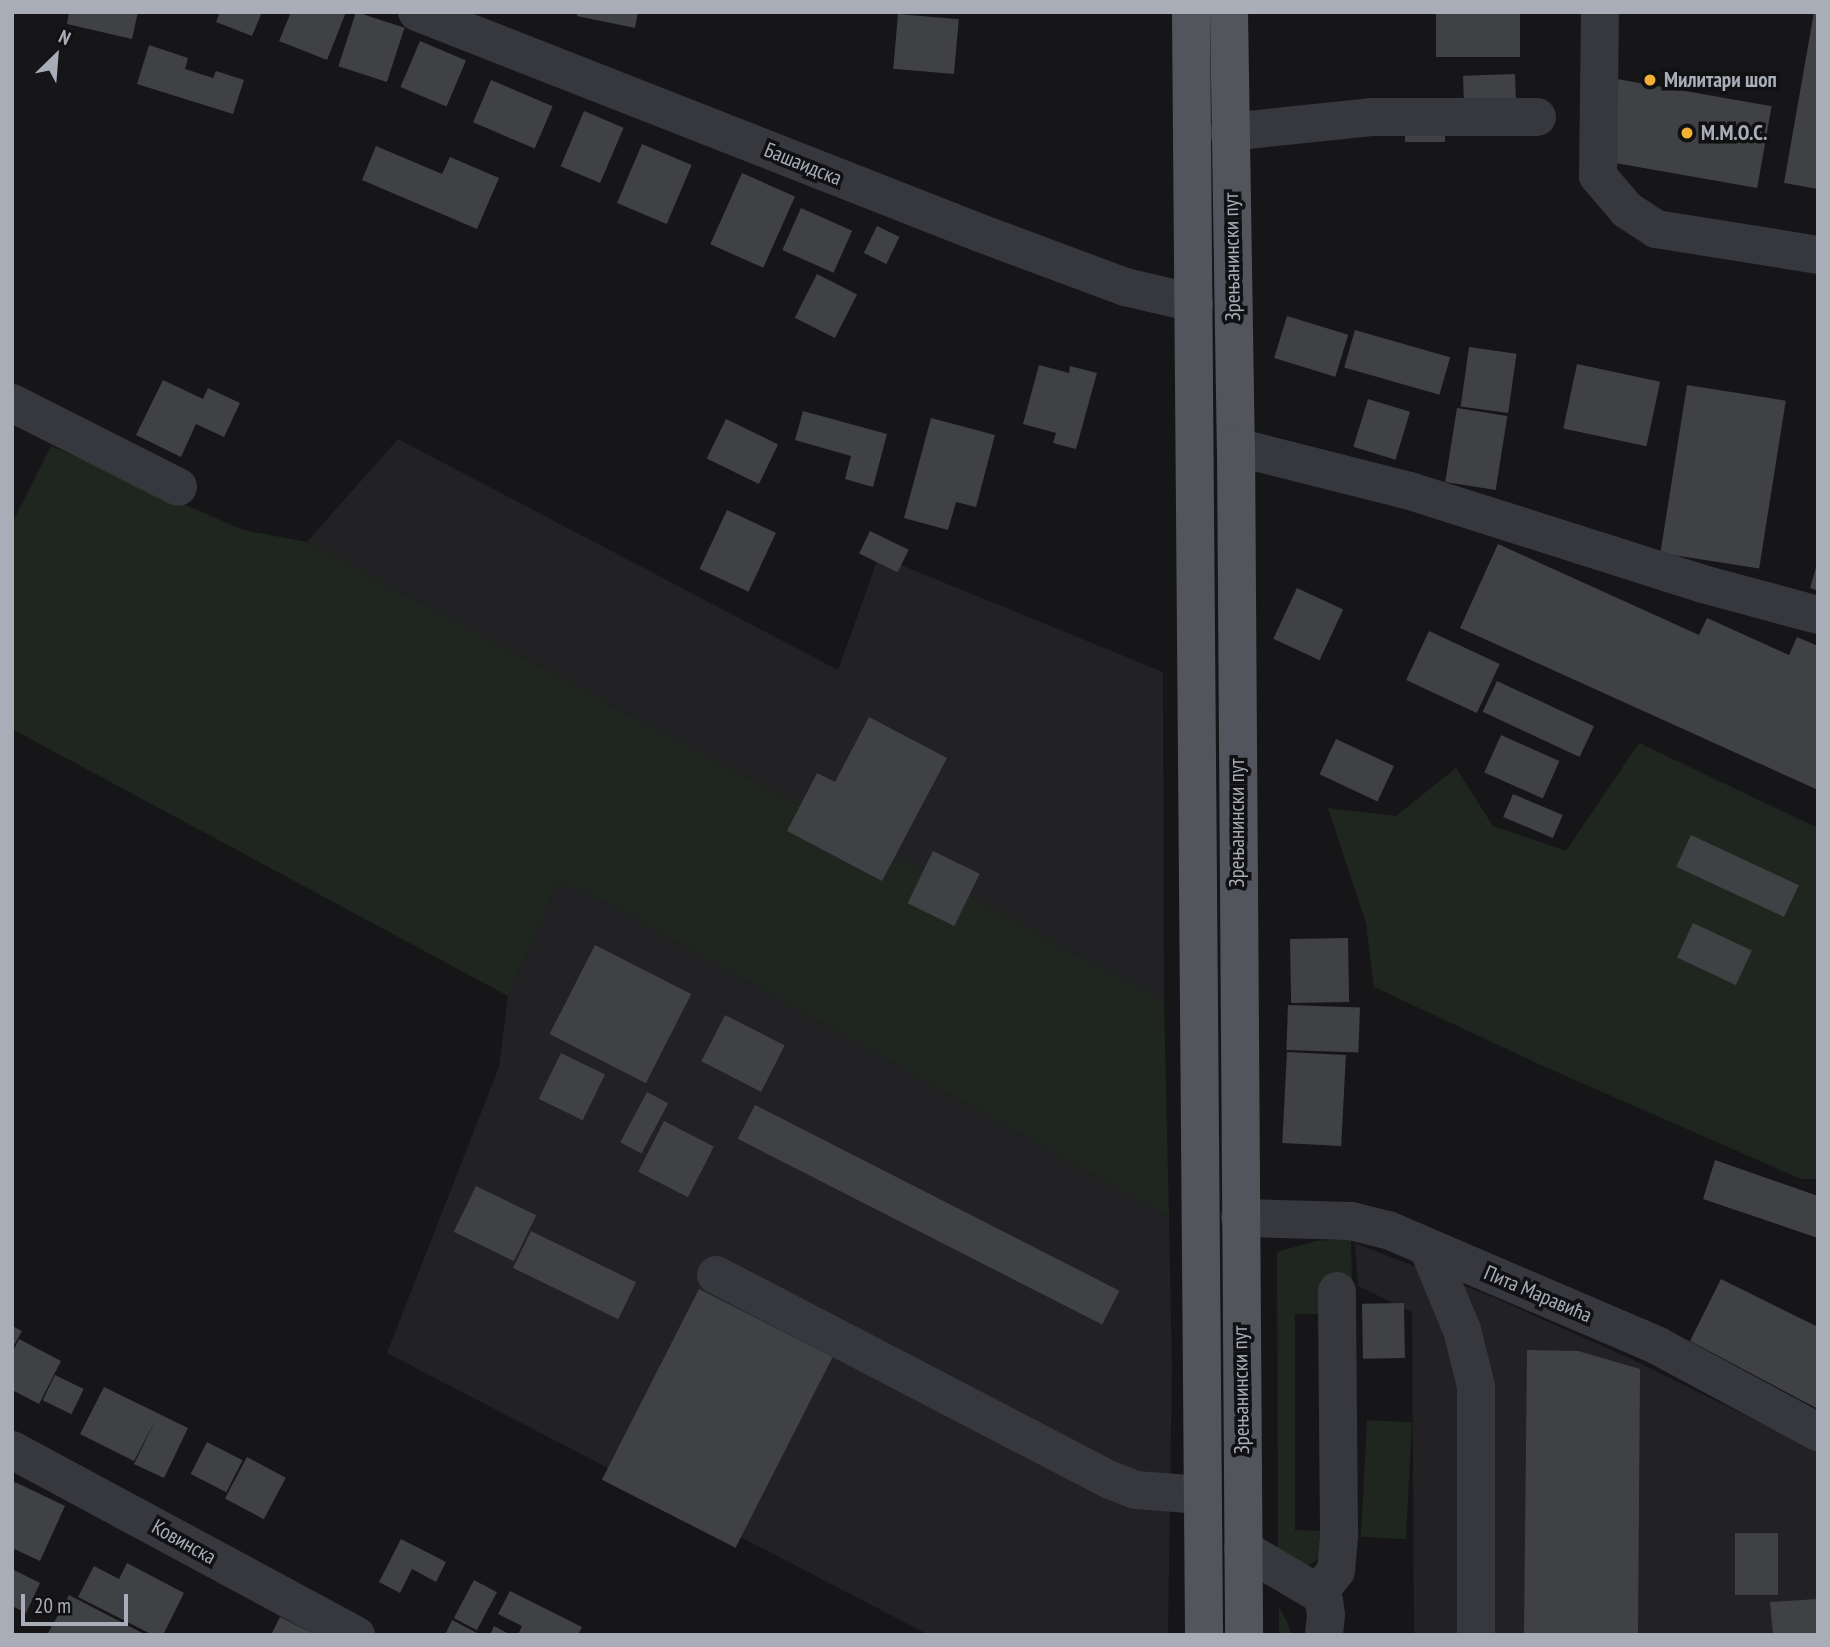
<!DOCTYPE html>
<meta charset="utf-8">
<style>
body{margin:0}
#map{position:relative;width:1830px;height:1647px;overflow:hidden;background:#161618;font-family:"PT Sans Narrow",sans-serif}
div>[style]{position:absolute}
.built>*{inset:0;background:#222225}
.green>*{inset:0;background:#1e261f;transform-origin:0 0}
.building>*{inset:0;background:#404145;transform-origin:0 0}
.minor>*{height:38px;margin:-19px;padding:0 19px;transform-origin:19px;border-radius:19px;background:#37383d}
.major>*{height:38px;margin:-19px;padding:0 19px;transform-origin:19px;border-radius:19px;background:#53555c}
.dots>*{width:19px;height:19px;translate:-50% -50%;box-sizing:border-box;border:4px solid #111113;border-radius:50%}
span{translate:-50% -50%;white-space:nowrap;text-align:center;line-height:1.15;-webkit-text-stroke:7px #111113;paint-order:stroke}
.poi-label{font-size:21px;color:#a8adb8;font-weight:700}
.left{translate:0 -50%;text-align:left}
.street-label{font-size:21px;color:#a8adb8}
.frame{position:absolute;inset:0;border:14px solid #a8adb8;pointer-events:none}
.north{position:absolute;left:21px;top:21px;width:70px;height:70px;-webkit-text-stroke:5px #111113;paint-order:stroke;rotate:25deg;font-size:19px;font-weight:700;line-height:28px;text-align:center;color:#a8adb8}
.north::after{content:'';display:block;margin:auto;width:24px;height:32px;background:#a8adb8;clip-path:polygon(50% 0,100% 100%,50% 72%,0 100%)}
.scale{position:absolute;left:21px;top:1594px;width:107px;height:32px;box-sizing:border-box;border:4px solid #a8adb8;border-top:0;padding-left:9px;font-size:21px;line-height:24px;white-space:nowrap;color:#a8adb8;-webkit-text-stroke:5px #111113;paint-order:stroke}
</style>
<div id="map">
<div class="built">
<i style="clip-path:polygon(398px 439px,838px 670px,879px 556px,1163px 672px,1164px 1001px,307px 542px)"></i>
<i style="clip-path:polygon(558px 882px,609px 904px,1169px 1217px,1172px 1368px,1168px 1635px,929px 1635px,387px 1353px,499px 1067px,508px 996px)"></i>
<i style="clip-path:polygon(1355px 1243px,1495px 1298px,1627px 1357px,1818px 1451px,1818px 1635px,1414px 1635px,1412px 1312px,1358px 1286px)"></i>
</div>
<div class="green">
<i style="clip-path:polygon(51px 446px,243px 530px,307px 542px,1164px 1001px,1169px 1217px,609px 904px,558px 882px,508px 996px,12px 729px,12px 523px)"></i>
<i style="clip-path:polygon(1639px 743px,1818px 828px,1818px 1179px,1801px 1179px,1543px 1066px,1374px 987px,1366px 923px,1328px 808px,1396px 816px,1456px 768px,1493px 826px,1566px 851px)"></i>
<i style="clip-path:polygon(1351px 1238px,1352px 1281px,1320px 1280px,1319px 1314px,1295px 1314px,1295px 1530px,1323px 1531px,1324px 1549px,1316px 1561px,1306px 1566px,1278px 1552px,1277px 1252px,1316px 1241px)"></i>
<i style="left:1367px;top:1420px;width:45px;height:117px;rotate:3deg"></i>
<i style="clip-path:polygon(1279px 1607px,1288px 1624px,1292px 1635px,1279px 1635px)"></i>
</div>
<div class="building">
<i style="clip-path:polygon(69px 12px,138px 12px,132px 39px,67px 24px)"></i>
<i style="clip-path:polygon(220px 12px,262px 12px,252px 36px,216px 22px)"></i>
<i style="clip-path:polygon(291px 12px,346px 12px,327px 60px,279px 41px)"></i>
<i style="left:356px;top:12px;width:51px;height:57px;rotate:18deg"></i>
<i style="clip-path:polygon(578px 12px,638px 12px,635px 28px,577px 16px)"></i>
<i style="left:1436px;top:12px;width:84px;height:45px"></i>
<i style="clip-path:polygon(1814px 12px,1818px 12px,1818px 189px,1784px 183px)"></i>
<i style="left:898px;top:14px;width:61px;height:55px;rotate:5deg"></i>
<i style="left:420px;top:41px;width:50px;height:50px;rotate:23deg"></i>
<i style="clip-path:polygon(149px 45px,188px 58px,185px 69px,213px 78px,216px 71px,244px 80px,233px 114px,137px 84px)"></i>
<i style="left:1515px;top:74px;width:33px;height:52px;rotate:88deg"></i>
<i style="left:1617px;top:79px;width:157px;height:83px;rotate:10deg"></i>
<i style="left:491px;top:80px;width:67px;height:46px;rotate:23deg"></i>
<i style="left:584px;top:111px;width:43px;height:60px;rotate:23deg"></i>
<i style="left:1445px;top:122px;width:20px;height:40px;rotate:90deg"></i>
<i style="left:642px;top:144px;width:54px;height:64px;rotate:23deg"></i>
<i style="clip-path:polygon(376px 146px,442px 174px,450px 157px,499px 178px,477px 229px,362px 180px)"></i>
<i style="left:742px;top:173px;width:58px;height:78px;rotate:24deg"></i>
<i style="left:801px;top:208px;width:56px;height:46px;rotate:24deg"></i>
<i style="left:877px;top:226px;width:25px;height:30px;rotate:26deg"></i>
<i style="left:817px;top:274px;width:45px;height:49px;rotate:27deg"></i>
<i style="left:1287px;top:316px;width:64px;height:44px;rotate:17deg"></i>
<i style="left:1355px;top:330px;width:99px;height:39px;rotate:16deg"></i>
<i style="left:1469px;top:347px;width:48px;height:60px;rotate:8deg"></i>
<i style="left:1577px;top:364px;width:85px;height:66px;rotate:12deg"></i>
<i style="clip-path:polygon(1039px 365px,1069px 373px,1070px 366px,1097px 373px,1076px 449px,1053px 443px,1056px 433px,1023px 424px)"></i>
<i style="clip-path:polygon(163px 380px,203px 399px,208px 388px,240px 403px,224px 437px,196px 424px,181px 457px,136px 435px)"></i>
<i style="left:1687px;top:385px;width:100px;height:170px;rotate:9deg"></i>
<i style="left:1368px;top:399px;width:44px;height:50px;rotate:17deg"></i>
<i style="left:1457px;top:408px;width:51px;height:75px;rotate:9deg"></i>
<i style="clip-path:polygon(803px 411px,887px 434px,873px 487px,845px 479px,851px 456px,795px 440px)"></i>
<i style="clip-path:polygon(931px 418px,995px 435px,976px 507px,956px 502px,948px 530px,904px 518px)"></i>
<i style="left:726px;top:419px;width:58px;height:44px;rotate:26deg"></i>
<i style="left:727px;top:510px;width:54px;height:65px;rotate:25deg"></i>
<i style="left:870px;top:531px;width:43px;height:25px;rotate:26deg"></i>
<i style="clip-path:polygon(1498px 544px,1699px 635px,1707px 618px,1789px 655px,1797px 637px,1818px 646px,1818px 790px,1460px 628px)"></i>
<i style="clip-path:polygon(1817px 564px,1818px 564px,1818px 591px,1810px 588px)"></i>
<i style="left:1297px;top:588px;width:51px;height:56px;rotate:25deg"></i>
<i style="left:1429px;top:631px;width:78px;height:54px;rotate:25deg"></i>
<i style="left:1497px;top:681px;width:107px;height:34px;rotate:25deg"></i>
<i style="clip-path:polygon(869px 717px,947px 758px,882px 881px,787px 831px,817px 773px,835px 782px)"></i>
<i style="left:1501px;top:735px;width:64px;height:41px;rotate:24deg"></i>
<i style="left:1336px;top:739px;width:64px;height:39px;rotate:25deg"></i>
<i style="left:1513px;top:794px;width:54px;height:25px;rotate:23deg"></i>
<i style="left:1691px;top:835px;width:119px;height:35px;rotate:25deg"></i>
<i style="left:933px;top:851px;width:52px;height:58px;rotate:26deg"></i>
<i style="left:1693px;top:923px;width:65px;height:38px;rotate:25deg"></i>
<i style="left:1348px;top:938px;width:64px;height:58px;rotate:89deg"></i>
<i style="left:595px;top:945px;width:108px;height:100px;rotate:27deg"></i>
<i style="left:1288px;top:1005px;width:72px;height:45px;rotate:2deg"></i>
<i style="left:725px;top:1015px;width:67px;height:52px;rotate:27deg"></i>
<i style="left:1287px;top:1052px;width:59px;height:91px;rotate:3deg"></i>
<i style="left:561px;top:1053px;width:49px;height:51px;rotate:26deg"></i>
<i style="left:647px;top:1092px;width:24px;height:57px;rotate:28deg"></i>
<i style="left:755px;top:1105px;width:409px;height:38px;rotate:27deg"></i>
<i style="left:664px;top:1121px;width:56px;height:57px;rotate:27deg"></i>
<i style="clip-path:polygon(1715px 1160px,1818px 1196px,1818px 1238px,1703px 1199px)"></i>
<i style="left:476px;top:1186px;width:67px;height:51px;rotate:26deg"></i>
<i style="left:531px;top:1231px;width:117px;height:41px;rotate:26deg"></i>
<i style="clip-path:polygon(1721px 1279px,1818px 1327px,1818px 1409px,1690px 1341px)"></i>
<i style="left:699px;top:1289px;width:150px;height:214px;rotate:27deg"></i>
<i style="left:1404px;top:1303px;width:55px;height:42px;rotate:89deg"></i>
<i style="clip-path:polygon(12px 1326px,22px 1331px,12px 1349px)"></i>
<i style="clip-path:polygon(19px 1339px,61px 1361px,39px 1404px,12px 1390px,12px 1353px)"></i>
<i style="clip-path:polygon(1527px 1350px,1578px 1351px,1640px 1369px,1638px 1635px,1524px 1635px)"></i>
<i style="left:55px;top:1375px;width:32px;height:28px;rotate:26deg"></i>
<i style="clip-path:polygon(104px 1387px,188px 1428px,164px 1478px,134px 1464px,156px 1419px,134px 1461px,80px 1434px)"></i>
<i style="left:207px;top:1442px;width:40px;height:36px;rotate:27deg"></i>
<i style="left:247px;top:1457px;width:44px;height:47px;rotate:28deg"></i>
<i style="clip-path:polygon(15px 1482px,65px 1506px,40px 1561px,12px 1548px,12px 1489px)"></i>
<i style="left:1735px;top:1533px;width:43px;height:62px"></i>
<i style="clip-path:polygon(401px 1539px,446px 1562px,436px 1582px,412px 1569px,400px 1593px,379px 1582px)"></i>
<i style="clip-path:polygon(127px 1563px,184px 1593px,163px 1635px,153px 1635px,78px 1597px,94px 1566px,119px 1579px)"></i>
<i style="clip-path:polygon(12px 1569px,40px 1583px,26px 1613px,12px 1606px)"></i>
<i style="left:474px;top:1580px;width:26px;height:43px;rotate:28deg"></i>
<i style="clip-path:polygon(510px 1591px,582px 1627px,578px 1635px,518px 1635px,522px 1626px,498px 1614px)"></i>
<i style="clip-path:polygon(69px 1595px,146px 1635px,47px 1635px)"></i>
<i style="clip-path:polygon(1818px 1599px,1818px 1635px,1773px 1635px,1770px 1602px)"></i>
<i style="clip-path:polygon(280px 1617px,316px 1635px,271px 1635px)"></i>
<i style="clip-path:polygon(452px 1620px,481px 1635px,445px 1635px)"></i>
<i style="clip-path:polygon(494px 1626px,511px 1635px,490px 1635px)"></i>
</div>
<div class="minor">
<i style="left:417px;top:12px;width:605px;rotate:21.43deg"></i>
<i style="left:980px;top:233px;width:155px;rotate:20.4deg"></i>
<i style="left:1125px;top:287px;width:71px;rotate:13.1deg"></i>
<i style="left:1600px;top:12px;width:164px;rotate:90.7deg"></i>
<i style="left:1598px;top:176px;width:45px;rotate:49.5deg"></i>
<i style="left:1627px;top:210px;width:35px;rotate:33deg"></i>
<i style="left:1656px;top:229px;width:164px;rotate:9.1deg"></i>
<i style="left:1229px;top:132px;width:143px;rotate:-6deg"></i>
<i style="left:1371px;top:117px;width:166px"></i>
<i style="left:12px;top:403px;width:186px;rotate:26.8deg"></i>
<i style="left:1236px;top:447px;width:179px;rotate:14.2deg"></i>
<i style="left:1410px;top:491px;width:307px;rotate:17.6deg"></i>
<i style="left:1703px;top:584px;width:119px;rotate:15.1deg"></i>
<i style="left:1240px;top:1218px;width:111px;rotate:1.5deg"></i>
<i style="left:1351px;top:1221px;width:38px;rotate:14deg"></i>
<i style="left:1388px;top:1230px;width:294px;rotate:23.2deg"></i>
<i style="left:1658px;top:1346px;width:182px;rotate:28.3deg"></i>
<i style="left:1428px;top:1248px;width:89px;rotate:67.5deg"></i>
<i style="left:1462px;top:1330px;width:58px;rotate:76deg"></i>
<i style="left:1476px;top:1386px;width:249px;rotate:90deg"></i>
<i style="left:716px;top:1275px;width:444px;rotate:27.5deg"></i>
<i style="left:1110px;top:1480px;width:28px;rotate:21deg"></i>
<i style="left:1136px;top:1490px;width:66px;rotate:4.3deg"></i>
<i style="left:12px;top:1450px;width:391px;rotate:28.3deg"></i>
<i style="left:1243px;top:1549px;width:87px;rotate:30.4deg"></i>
<i style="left:1318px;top:1593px;width:10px;rotate:53deg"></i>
<i style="left:1324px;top:1601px;width:14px;rotate:82deg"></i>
<i style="left:1326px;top:1615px;width:20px;rotate:96deg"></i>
<i style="left:1318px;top:1593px;width:28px;rotate:-51deg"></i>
<i style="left:1336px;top:1571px;width:38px;rotate:-85deg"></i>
<i style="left:1339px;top:1533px;width:242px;rotate:-90.5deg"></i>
</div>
<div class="major">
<i style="left:1191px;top:12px;width:1623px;rotate:89.54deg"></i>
<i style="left:1229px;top:12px;width:435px;rotate:89.1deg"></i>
<i style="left:1236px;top:447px;width:1188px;rotate:89.61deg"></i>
</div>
<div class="dots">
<i style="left:1650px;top:80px;background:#f2b134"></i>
<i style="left:1687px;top:133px;background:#f2b134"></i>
</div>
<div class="poi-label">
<span class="left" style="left:1664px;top:80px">Милитари шоп</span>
<span class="left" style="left:1701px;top:133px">M.M.O.C.</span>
</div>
<div class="street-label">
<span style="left:803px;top:164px;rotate:22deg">Башаидска</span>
<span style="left:1232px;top:257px;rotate:-91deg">Зрењанински пут</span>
<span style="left:1237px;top:823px;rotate:-90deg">Зрењанински пут</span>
<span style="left:1538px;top:1294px;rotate:23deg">Пита Маравића</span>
<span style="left:1241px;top:1390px;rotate:-91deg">Зрењанински пут</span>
<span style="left:184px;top:1542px;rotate:29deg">Ковинска</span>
</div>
<div class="frame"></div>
<div class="north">N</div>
<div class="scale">20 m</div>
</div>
